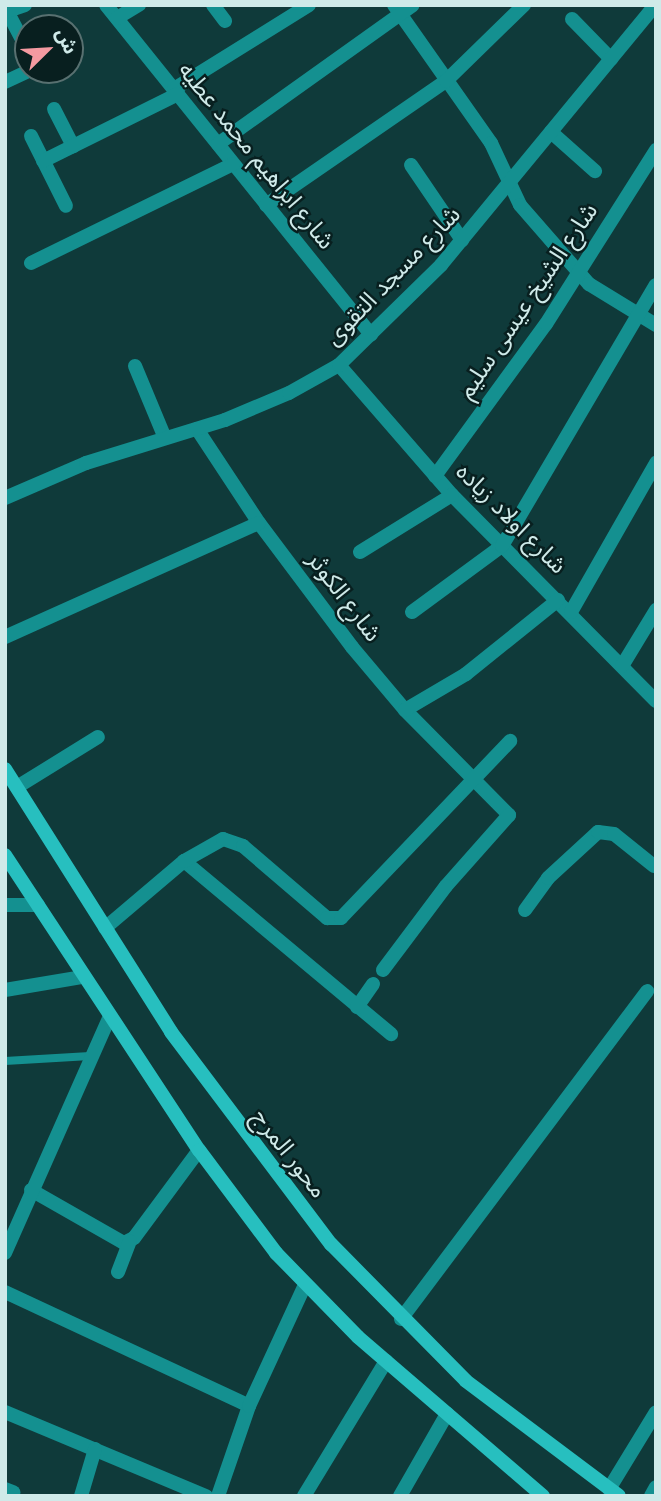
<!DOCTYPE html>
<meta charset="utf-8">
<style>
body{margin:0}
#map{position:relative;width:661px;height:1501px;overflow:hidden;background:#0f3a3a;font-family:"Nunito Sans","Noto Sans Arabic",sans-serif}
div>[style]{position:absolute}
.lane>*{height:8px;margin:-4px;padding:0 4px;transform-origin:4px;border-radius:4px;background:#149090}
.street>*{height:14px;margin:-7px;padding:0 7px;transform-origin:7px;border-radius:7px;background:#149090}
.secondary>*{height:14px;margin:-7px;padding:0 7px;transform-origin:7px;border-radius:7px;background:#27bfbf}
span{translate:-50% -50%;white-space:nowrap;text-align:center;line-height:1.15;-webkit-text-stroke:5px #081f1f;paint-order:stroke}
.street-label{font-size:24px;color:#cfeae9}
.frame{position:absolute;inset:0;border:7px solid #cfeae9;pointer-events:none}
.north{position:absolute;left:14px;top:14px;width:70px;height:70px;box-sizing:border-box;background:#081f1f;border:2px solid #587070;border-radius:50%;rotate:66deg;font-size:19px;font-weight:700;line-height:28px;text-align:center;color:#cfeae9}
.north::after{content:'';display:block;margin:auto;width:24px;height:32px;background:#f49aa1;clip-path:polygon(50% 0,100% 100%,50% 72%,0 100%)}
</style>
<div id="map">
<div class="lane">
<i style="left:5px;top:1061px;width:85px;rotate:-3.4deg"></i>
</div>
<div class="street">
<i style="left:106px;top:5px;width:423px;rotate:51.2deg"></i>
<i style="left:213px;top:5px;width:20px;rotate:53deg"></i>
<i style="left:394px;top:5px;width:169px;rotate:54.9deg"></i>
<i style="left:491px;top:143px;width:68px;rotate:64.9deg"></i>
<i style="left:520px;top:205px;width:105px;rotate:48.9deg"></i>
<i style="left:589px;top:284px;width:79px;rotate:31.5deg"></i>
<i style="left:7px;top:11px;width:45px;rotate:62.3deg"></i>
<i style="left:5px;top:12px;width:21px;rotate:-19deg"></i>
<i style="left:117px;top:18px;width:26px;rotate:-31deg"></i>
<i style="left:572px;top:19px;width:56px;rotate:45.7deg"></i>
<i style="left:5px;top:82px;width:29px;rotate:-25deg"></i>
<i style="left:174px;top:89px;width:159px;rotate:-31.9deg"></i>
<i style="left:54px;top:109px;width:42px;rotate:62.8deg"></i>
<i style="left:551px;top:132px;width:59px;rotate:41.6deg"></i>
<i style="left:31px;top:136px;width:78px;rotate:63.4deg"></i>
<i style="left:218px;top:144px;width:239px;rotate:-35.5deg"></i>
<i style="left:43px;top:161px;width:151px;rotate:-26.4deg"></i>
<i style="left:411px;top:165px;width:91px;rotate:55.8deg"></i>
<i style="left:266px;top:205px;width:219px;rotate:-34.6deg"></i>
<i style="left:446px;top:81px;width:109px;rotate:-44.3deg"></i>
<i style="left:31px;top:263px;width:225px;rotate:-26.1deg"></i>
<i style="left:339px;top:365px;width:172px;rotate:49deg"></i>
<i style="left:452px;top:495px;width:290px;rotate:45.3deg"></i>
<i style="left:135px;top:366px;width:78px;rotate:67.4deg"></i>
<i style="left:197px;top:429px;width:113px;rotate:56.6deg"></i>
<i style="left:259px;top:523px;width:155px;rotate:53.1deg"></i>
<i style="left:352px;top:647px;width:82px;rotate:49.9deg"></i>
<i style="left:405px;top:710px;width:148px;rotate:45.3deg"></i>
<i style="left:509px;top:815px;width:95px;rotate:131.6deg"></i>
<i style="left:446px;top:886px;width:105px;rotate:126.9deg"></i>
<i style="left:435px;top:476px;width:188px;rotate:-53.9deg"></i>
<i style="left:546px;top:324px;width:206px;rotate:-57.7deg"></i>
<i style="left:5px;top:498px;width:88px;rotate:-23.4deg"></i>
<i style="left:86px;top:463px;width:145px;rotate:-17.2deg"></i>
<i style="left:225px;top:420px;width:69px;rotate:-22.9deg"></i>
<i style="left:289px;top:393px;width:57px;rotate:-29.2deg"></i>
<i style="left:339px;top:365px;width:143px;rotate:-44.4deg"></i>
<i style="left:441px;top:265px;width:337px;rotate:-50.5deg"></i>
<i style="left:360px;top:552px;width:108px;rotate:-31.8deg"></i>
<i style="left:412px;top:612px;width:112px;rotate:-36.3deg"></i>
<i style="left:502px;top:546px;width:303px;rotate:-59.5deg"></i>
<i style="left:571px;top:612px;width:172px;rotate:-60.3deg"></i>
<i style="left:5px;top:637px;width:278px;rotate:-24.2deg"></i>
<i style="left:622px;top:666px;width:66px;rotate:-58.7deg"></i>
<i style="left:405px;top:710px;width:71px;rotate:-30.5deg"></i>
<i style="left:466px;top:674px;width:118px;rotate:-38.8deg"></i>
<i style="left:17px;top:787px;width:95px;rotate:-31.7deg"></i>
<i style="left:184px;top:861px;width:270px;rotate:39.9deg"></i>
<i style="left:5px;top:905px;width:33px"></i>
<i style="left:525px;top:910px;width:39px;rotate:-54deg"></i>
<i style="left:548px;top:878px;width:68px;rotate:-42.6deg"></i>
<i style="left:598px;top:832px;width:16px;rotate:7deg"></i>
<i style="left:614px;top:834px;width:51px;rotate:38.7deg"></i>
<i style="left:105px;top:928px;width:104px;rotate:-40.3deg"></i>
<i style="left:184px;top:861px;width:45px;rotate:-29.4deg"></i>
<i style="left:223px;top:839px;width:21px;rotate:19deg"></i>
<i style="left:243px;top:846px;width:111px;rotate:40.6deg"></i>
<i style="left:327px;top:918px;width:14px"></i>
<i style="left:341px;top:918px;width:245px;rotate:-46.3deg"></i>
<i style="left:5px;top:990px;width:79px;rotate:-9.5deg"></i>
<i style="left:357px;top:1007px;width:28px;rotate:-55deg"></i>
<i style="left:31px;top:1190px;width:107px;rotate:29.7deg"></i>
<i style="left:124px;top:1243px;width:11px;rotate:-27deg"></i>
<i style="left:134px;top:1238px;width:109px;rotate:-53.5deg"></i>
<i style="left:5px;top:1253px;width:257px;rotate:-66.1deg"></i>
<i style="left:118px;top:1272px;width:33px;rotate:-69deg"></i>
<i style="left:5px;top:1292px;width:269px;rotate:25deg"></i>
<i style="left:401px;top:1319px;width:410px;rotate:-53.1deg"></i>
<i style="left:5px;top:1412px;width:218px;rotate:22.7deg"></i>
<i style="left:5px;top:1489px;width:9px;rotate:21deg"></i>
<i style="left:609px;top:1489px;width:90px;rotate:-58.6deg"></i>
<i style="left:81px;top:1496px;width:49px;rotate:-73.4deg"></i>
<i style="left:218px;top:1496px;width:95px;rotate:-71deg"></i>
<i style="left:249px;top:1406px;width:133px;rotate:-65.2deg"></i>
<i style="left:304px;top:1496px;width:158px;rotate:-58.7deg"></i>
<i style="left:400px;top:1496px;width:95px;rotate:-60.2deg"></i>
<i style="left:651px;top:1496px;width:10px;rotate:-61deg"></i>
</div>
<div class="secondary">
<i style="left:5px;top:769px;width:311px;rotate:57.7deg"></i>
<i style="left:171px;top:1032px;width:266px;rotate:53deg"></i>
<i style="left:331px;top:1244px;width:192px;rotate:45.4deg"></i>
<i style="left:466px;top:1381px;width:191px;rotate:36.9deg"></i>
<i style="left:5px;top:855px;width:353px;rotate:56.7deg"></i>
<i style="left:199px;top:1150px;width:129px;rotate:53.2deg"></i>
<i style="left:276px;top:1253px;width:117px;rotate:45.7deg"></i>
<i style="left:358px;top:1337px;width:244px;rotate:40.7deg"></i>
</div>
<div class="street-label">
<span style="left:256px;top:156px;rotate:51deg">شارع ابراهيم محمد عطيه</span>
<span style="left:393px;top:276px;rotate:-46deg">شارع مسجد التقوى</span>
<span style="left:528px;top:301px;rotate:-56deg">شارع الشيخ عيسى سليم</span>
<span style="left:511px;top:519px;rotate:45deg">شارع اولاد زياده</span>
<span style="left:344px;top:597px;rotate:53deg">شارع الكوثر</span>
<span style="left:289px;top:1154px;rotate:52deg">محور المرج</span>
</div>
<div class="frame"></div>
<div class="north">ش</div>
</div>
